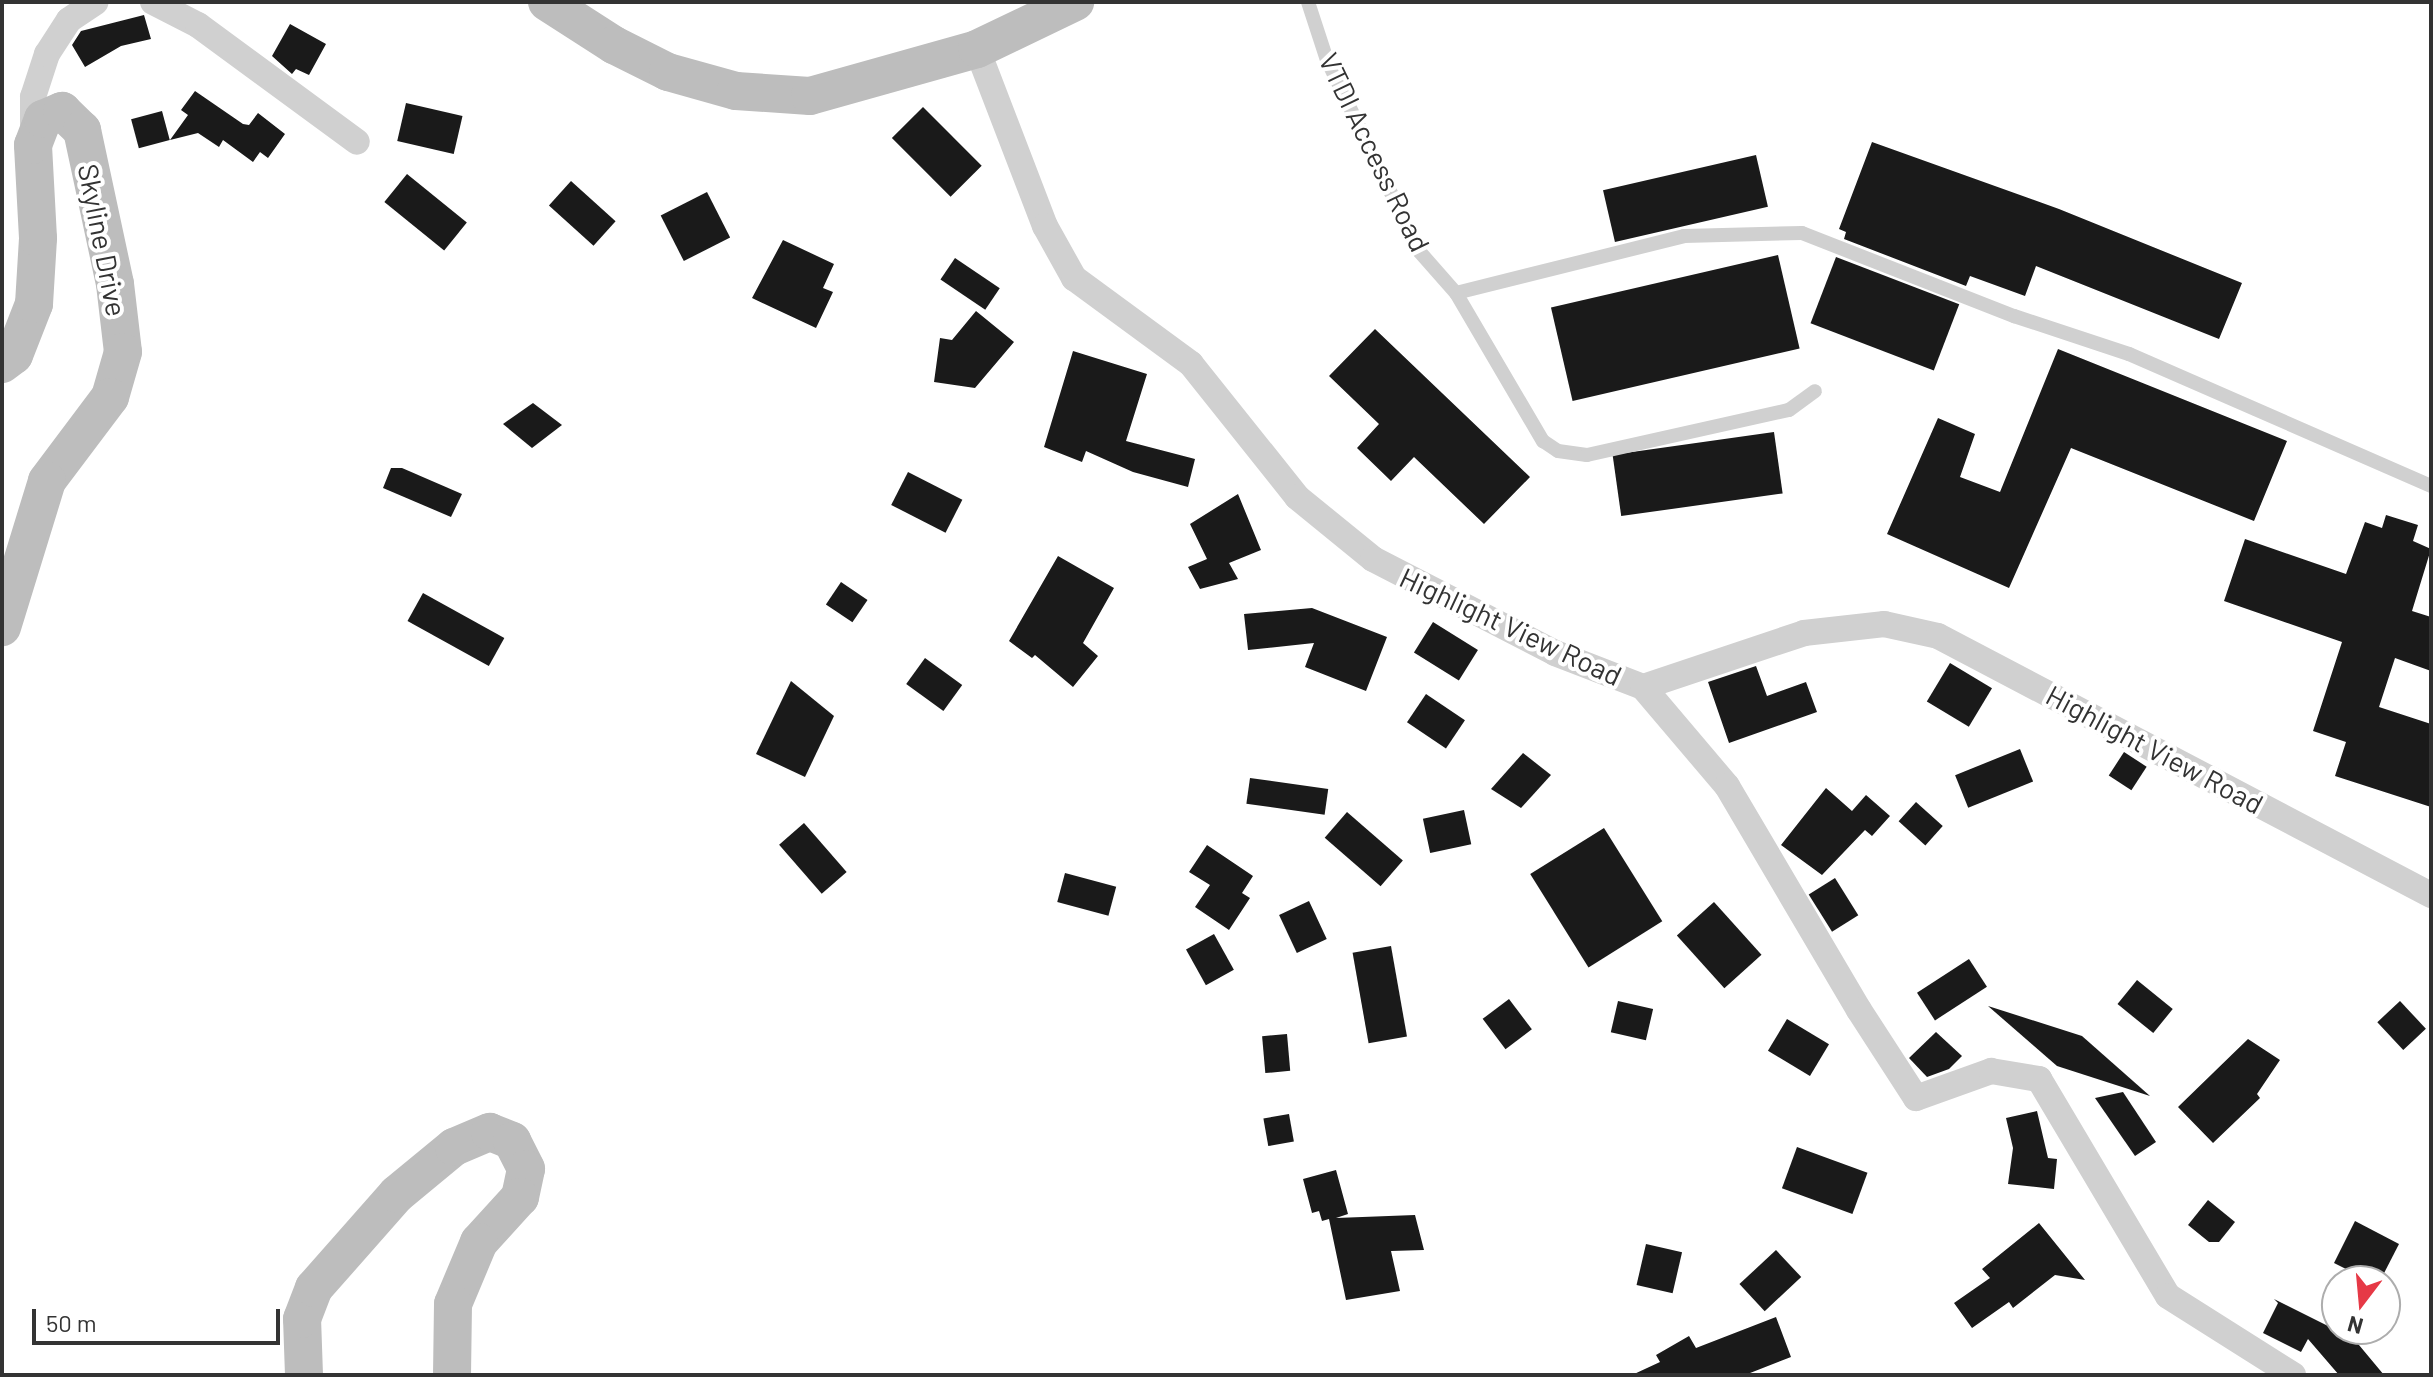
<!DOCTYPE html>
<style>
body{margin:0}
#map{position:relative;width:2433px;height:1377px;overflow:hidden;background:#fff;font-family:Barlow,sans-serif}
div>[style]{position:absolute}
.building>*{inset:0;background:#1a1a1a;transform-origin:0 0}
.lane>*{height:14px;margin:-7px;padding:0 7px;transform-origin:7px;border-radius:7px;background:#d0d0d0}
.street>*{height:26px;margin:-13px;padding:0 13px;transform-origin:13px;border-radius:13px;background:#d0d0d0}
.secondary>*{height:38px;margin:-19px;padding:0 19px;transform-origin:19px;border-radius:19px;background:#bdbdbd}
span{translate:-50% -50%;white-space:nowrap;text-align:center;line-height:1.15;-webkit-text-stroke:8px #fff;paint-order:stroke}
.street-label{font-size:28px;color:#333}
.frame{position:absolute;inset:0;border:4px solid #333;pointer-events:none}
.north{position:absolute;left:2321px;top:1265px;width:80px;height:80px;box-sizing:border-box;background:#fff;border:2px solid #adadad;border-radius:50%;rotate:196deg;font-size:22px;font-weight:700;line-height:32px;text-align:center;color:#333}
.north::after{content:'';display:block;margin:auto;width:28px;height:36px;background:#e63946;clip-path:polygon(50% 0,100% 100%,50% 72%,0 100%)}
.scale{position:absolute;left:32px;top:1309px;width:248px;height:36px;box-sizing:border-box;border:4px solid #333;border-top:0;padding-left:10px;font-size:24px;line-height:28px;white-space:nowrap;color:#333;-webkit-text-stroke:6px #fff;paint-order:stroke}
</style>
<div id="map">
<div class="building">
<i style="clip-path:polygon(144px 15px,151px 39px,121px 46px,85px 67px,72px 45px,81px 31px)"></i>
<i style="clip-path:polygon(290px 24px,326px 44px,309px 75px,296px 69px,292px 74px,272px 56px)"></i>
<i style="clip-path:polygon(195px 91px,243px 124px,249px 125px,258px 113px,285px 134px,268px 158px,260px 152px,253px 162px,223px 140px,219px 147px,198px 133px,170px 140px,188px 115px,181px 110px)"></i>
<i style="left:406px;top:103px;width:58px;height:39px;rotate:13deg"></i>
<i style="left:923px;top:107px;width:83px;height:44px;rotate:45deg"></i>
<i style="left:162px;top:111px;width:30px;height:32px;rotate:75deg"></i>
<i style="clip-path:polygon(1872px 142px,2059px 209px,2242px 283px,2219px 339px,2036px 266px,2025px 296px,1970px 276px,1966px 286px,1844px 239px,1846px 232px,1839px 229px)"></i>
<i style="left:1756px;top:155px;width:53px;height:157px;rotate:77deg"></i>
<i style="left:407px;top:174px;width:77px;height:36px;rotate:39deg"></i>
<i style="left:571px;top:181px;width:60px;height:33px;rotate:42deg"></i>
<i style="left:707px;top:192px;width:51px;height:52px;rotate:63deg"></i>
<i style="clip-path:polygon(783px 240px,834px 264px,823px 288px,833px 292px,816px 328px,752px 298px)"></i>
<i style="left:1778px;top:255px;width:96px;height:233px;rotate:77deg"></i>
<i style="left:1836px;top:257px;width:132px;height:71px;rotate:21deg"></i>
<i style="left:955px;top:258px;width:54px;height:26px;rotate:34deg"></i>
<i style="clip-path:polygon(976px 311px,1014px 342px,975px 388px,934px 382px,940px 338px,952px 340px)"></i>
<i style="clip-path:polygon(1375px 329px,1530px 477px,1484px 524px,1414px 457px,1391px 481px,1357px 448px,1379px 424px,1329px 376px)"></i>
<i style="clip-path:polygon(2058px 349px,2287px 441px,2254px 521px,2071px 448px,2009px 588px,1887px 534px,1938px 418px,1975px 434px,1960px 477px,2000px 492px)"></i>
<i style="clip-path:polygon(1073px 351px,1147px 374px,1126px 441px,1195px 459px,1188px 487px,1133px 472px,1086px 451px,1082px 462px,1044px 447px)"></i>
<i style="clip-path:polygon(533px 403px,562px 425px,532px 448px,503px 424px)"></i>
<i style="left:1774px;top:432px;width:62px;height:163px;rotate:82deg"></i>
<i style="clip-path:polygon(391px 468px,402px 468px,462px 494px,451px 517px,383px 488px)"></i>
<i style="left:908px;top:472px;width:61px;height:37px;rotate:27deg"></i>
<i style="clip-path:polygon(1238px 494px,1261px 550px,1229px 563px,1238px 579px,1200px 589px,1188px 567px,1207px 559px,1190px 524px)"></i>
<i style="clip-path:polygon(2386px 515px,2418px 525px,2413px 541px,2431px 549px,2412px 611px,2431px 617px,2431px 671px,2395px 658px,2379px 707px,2431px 724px,2431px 807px,2335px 776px,2346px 742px,2313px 731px,2342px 642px,2224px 601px,2245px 539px,2346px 574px,2365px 522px,2382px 528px)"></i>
<i style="clip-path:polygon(1058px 556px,1114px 588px,1083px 643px,1098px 656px,1073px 687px,1035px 655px,1032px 658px,1009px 641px)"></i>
<i style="left:841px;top:582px;width:32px;height:27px;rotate:34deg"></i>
<i style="left:423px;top:593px;width:93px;height:32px;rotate:29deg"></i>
<i style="clip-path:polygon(1312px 608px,1387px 637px,1366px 691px,1305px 667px,1314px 643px,1248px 650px,1244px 614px)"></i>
<i style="left:1433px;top:622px;width:53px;height:36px;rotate:32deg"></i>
<i style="left:925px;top:658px;width:46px;height:32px;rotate:36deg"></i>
<i style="left:1950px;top:663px;width:49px;height:45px;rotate:31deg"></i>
<i style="clip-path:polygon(1756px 666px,1767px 696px,1806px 682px,1817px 712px,1729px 743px,1708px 682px)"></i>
<i style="clip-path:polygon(791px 681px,834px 716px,805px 777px,756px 754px)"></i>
<i style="left:1426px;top:694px;width:47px;height:34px;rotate:34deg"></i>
<i style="left:2020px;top:749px;width:35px;height:70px;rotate:68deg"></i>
<i style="left:2124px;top:752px;width:27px;height:28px;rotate:33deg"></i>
<i style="clip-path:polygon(1523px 753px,1551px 775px,1521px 808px,1491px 789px)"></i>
<i style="left:1250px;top:778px;width:79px;height:26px;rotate:8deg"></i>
<i style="clip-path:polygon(1826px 788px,1852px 811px,1866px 795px,1890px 816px,1872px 836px,1865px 830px,1822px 875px,1781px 845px)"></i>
<i style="left:1916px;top:802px;width:36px;height:26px;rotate:42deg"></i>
<i style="left:1464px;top:810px;width:35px;height:42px;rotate:78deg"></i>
<i style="left:1347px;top:812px;width:74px;height:34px;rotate:41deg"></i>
<i style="left:804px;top:823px;width:65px;height:33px;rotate:49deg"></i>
<i style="left:1604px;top:828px;width:110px;height:87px;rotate:58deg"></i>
<i style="clip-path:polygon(1207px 845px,1253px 876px,1242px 893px,1250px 898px,1229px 930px,1195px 907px,1210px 885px,1189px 872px)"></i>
<i style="left:1065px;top:873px;width:53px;height:30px;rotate:15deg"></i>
<i style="left:1835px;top:878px;width:44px;height:31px;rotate:58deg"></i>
<i style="left:1309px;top:901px;width:42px;height:33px;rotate:65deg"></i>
<i style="left:1714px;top:902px;width:71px;height:50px;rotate:48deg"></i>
<i style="left:1214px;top:934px;width:41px;height:32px;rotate:61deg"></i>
<i style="left:1391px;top:946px;width:92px;height:39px;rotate:80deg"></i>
<i style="left:1969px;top:959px;width:33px;height:62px;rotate:57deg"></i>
<i style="left:2137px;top:980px;width:46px;height:31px;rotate:39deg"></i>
<i style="left:1509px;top:999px;width:38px;height:33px;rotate:53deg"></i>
<i style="left:1618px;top:1001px;width:36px;height:32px;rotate:13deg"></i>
<i style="left:2400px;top:1001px;width:38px;height:31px;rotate:47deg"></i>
<i style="clip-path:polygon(1988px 1006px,2082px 1036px,2150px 1096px,2057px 1066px)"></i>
<i style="left:1787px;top:1019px;width:49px;height:37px;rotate:31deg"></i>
<i style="clip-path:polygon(1936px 1032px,1962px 1056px,1949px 1069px,1927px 1077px,1909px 1058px)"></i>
<i style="left:1287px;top:1034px;width:37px;height:25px;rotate:85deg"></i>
<i style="clip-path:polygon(2248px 1039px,2280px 1060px,2257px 1094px,2260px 1098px,2213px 1143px,2178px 1107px)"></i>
<i style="clip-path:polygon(2123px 1092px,2156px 1142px,2135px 1156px,2095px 1098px)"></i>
<i style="clip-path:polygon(2037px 1111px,2048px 1158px,2057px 1159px,2054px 1189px,2008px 1184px,2013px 1148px,2006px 1118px)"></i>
<i style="left:1289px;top:1114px;width:28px;height:26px;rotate:80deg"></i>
<i style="left:1797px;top:1147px;width:75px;height:44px;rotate:20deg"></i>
<i style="clip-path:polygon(1336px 1170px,1348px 1214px,1336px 1218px,1415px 1215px,1424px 1250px,1391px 1251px,1400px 1291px,1346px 1300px,1329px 1219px,1322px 1221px,1319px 1211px,1312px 1213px,1303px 1179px)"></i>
<i style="clip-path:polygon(2208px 1200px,2235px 1222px,2219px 1242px,2209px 1242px,2188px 1225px)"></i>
<i style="clip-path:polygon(2355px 1221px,2399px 1244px,2380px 1281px,2370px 1281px,2334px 1263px)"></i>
<i style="clip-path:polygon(2039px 1223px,2085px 1280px,2055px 1275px,2013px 1308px,2009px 1302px,1972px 1328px,1954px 1303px,1990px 1278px,1982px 1269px)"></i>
<i style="left:1646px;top:1244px;width:37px;height:42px;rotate:13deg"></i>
<i style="left:1776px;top:1250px;width:37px;height:50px;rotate:47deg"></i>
<i style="clip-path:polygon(2274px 1299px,2354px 1339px,2384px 1375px,2339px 1375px,2308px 1339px,2301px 1352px,2263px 1333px,2278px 1303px)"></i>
<i style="clip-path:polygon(1776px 1317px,1791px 1357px,1745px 1375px,1632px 1375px,1660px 1362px,1656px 1355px,1689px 1336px,1696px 1348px)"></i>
</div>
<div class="lane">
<i style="left:1308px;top:2px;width:61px;rotate:71.9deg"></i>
<i style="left:1327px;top:60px;width:212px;rotate:64.3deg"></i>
<i style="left:1419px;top:251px;width:56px;rotate:48.6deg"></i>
<i style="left:1456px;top:293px;width:172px;rotate:59.6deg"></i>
<i style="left:1543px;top:441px;width:18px;rotate:34deg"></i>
<i style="left:1558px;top:451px;width:29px;rotate:8deg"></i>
<i style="left:1587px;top:455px;width:207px;rotate:-12.6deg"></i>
<i style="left:1789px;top:410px;width:32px;rotate:-36deg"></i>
<i style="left:1456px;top:293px;width:235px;rotate:-14deg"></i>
<i style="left:1684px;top:236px;width:118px;rotate:-1.5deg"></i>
<i style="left:1802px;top:233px;width:228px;rotate:21.4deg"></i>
<i style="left:2014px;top:316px;width:121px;rotate:18.3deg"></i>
<i style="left:2129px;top:354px;width:330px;rotate:23.6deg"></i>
</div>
<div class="street">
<i style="left:153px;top:2px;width:51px;rotate:27.1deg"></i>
<i style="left:198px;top:25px;width:197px;rotate:36.3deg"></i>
<i style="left:977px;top:49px;width:190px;rotate:69deg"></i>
<i style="left:1045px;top:226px;width:60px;rotate:60.9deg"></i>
<i style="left:1074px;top:278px;width:145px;rotate:36.3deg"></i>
<i style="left:1191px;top:364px;width:170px;rotate:51.4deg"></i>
<i style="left:1297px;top:497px;width:98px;rotate:39.2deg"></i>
<i style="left:1373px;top:559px;width:205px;rotate:27.3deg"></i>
<i style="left:1555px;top:653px;width:94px;rotate:21.1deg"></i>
<i style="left:1643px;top:687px;width:170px;rotate:-18.5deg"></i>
<i style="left:1804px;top:633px;width:81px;rotate:-6.4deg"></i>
<i style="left:1884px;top:624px;width:55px;rotate:12.5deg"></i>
<i style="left:1938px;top:636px;width:557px;rotate:27.72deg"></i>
<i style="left:33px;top:138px;width:41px;rotate:-90deg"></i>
<i style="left:33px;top:97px;width:45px;rotate:-72deg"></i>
<i style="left:47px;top:54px;width:40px;rotate:-57.1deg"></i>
<i style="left:69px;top:20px;width:32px;rotate:-34deg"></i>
<i style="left:1643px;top:687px;width:130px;rotate:49.7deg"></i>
<i style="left:1727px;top:786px;width:260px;rotate:59.5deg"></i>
<i style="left:1859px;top:1010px;width:105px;rotate:57.1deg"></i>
<i style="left:1916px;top:1098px;width:80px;rotate:-19.8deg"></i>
<i style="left:1991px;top:1071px;width:49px;rotate:9.5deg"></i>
<i style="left:2039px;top:1079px;width:252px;rotate:59.3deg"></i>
<i style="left:2168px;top:1296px;width:148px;rotate:32.3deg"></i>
</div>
<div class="secondary">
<i style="left:547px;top:2px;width:80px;rotate:32.7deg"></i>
<i style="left:614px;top:45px;width:60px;rotate:26.6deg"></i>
<i style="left:668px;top:72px;width:71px;rotate:15.6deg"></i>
<i style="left:736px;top:91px;width:74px;rotate:3.9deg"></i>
<i style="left:810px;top:96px;width:173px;rotate:-15.7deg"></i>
<i style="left:977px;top:49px;width:109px;rotate:-25.6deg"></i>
<i style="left:2px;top:364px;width:15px;rotate:-37deg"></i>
<i style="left:14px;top:355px;width:55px;rotate:-68.6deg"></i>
<i style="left:34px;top:304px;width:66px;rotate:-86.5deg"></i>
<i style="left:38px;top:238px;width:93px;rotate:-93.1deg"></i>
<i style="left:33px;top:145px;width:28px;rotate:-69deg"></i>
<i style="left:43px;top:119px;width:21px;rotate:-23deg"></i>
<i style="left:62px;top:111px;width:28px;rotate:44deg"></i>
<i style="left:82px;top:130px;width:157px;rotate:77.9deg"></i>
<i style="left:115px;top:284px;width:68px;rotate:83.3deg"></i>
<i style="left:123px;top:352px;width:47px;rotate:106.1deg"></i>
<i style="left:110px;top:397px;width:105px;rotate:126.9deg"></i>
<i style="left:47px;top:481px;width:153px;rotate:107.1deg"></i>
<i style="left:304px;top:1375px;width:56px;rotate:-92deg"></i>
<i style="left:302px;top:1319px;width:33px;rotate:-69deg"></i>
<i style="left:314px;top:1288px;width:125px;rotate:-48.6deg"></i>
<i style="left:397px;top:1194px;width:74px;rotate:-39.5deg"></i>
<i style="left:454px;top:1147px;width:39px;rotate:-23deg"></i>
<i style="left:490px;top:1132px;width:24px;rotate:22deg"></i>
<i style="left:512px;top:1141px;width:31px;rotate:63deg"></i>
<i style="left:526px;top:1169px;width:29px;rotate:102deg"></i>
<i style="left:520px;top:1197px;width:61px;rotate:132.3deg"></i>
<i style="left:479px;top:1242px;width:67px;rotate:112.8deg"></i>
<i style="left:453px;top:1304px;width:71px;rotate:90.8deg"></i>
</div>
<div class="street-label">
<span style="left:1375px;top:152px;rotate:64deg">VTDI Access Road</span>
<span style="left:103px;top:240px;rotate:79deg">Skyline Drive</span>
<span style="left:1511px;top:626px;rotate:25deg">Highlight View Road</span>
<span style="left:2155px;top:749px;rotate:28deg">Highlight View Road</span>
</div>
<div class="frame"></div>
<div class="north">N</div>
<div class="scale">50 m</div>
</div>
